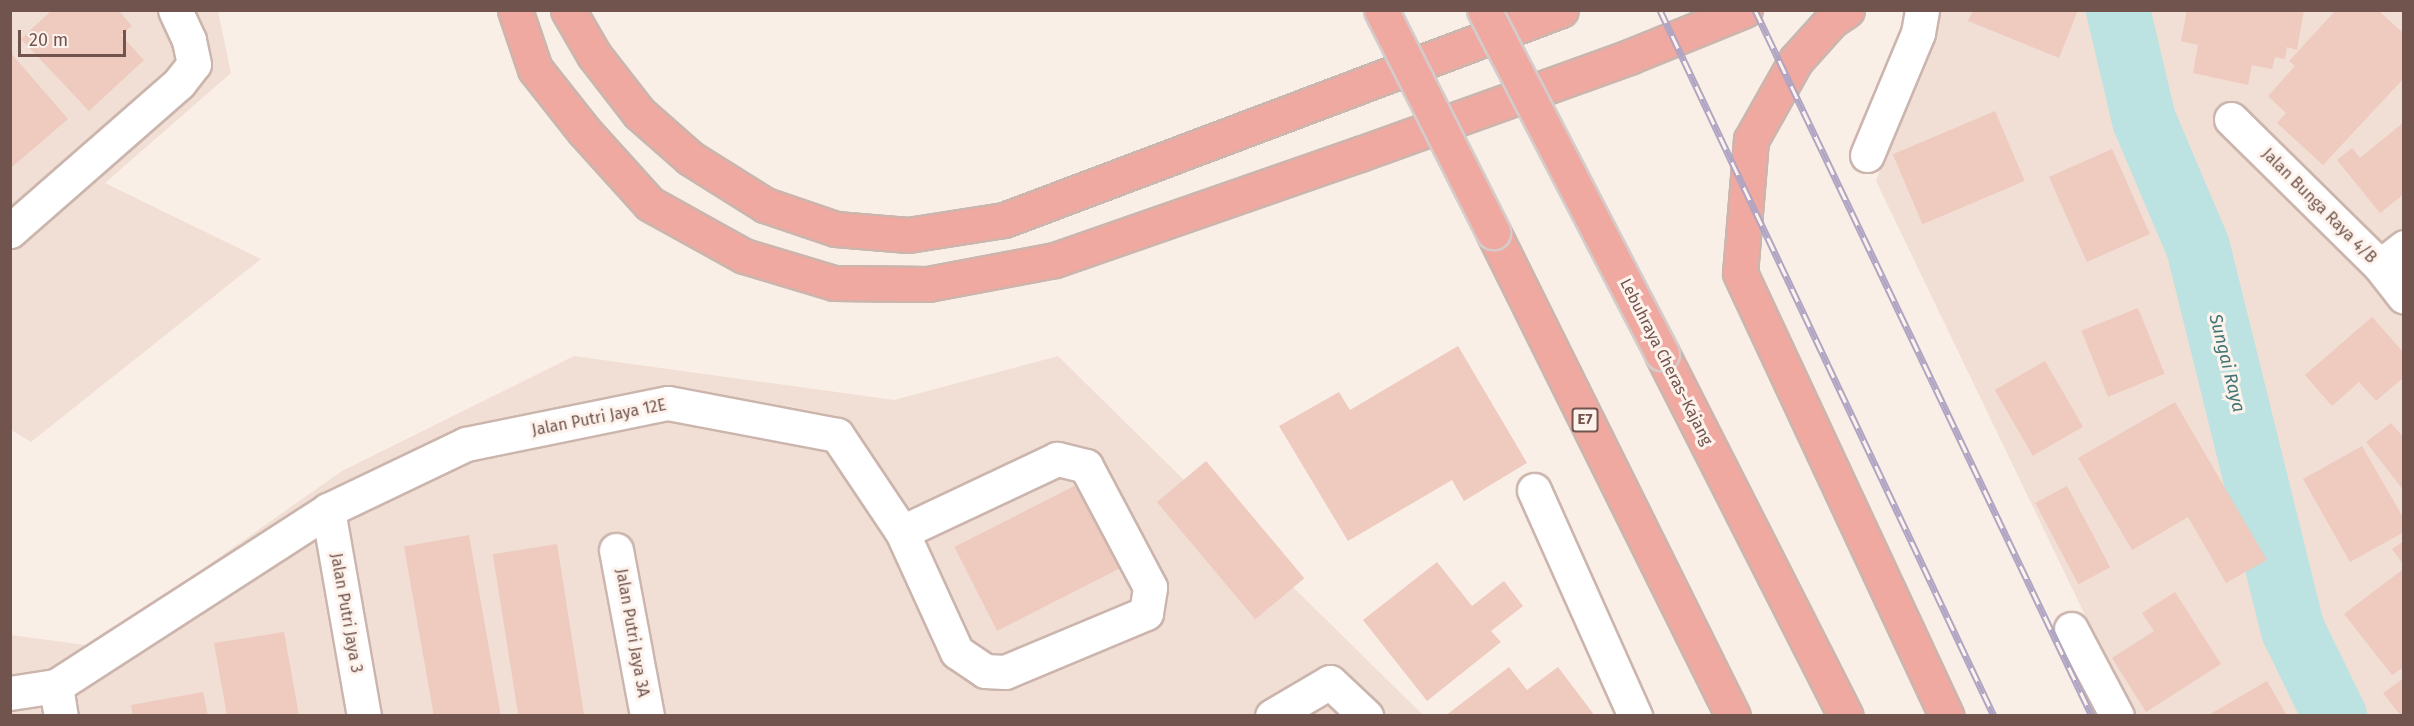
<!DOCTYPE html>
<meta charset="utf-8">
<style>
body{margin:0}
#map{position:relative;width:2414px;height:726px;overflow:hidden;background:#faefe6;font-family:"Fira Sans",sans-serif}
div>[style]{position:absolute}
.residential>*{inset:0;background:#f1dfd5}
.river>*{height:64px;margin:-32px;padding:0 32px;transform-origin:32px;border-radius:32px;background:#bce2e1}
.building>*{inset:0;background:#eecabf;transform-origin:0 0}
.roads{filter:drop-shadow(2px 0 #cbb5ad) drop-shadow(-2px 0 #cbb5ad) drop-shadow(0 2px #cbb5ad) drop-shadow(0 -2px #cbb5ad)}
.minor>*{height:33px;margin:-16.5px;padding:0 16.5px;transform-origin:16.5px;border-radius:16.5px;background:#fff}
.highway>*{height:33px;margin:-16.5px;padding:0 16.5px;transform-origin:16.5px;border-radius:16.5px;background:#f0a9a1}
.rail>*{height:7px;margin-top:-3.5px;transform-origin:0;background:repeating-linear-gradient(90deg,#fdf3ec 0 14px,#b0a5c3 0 28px);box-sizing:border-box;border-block:2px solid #b0a5c3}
.bridges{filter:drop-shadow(2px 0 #d4ccca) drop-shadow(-2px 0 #d4ccca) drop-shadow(0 2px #d4ccca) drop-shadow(0 -2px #d4ccca)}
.highway-bridge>*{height:33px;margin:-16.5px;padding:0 16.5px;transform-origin:16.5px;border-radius:16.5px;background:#f0a9a1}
span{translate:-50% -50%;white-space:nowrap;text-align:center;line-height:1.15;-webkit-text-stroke:6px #fdf3ec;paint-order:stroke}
.shield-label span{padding:2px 4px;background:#fdf3ec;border:2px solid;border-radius:4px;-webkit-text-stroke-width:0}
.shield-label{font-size:15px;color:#71544d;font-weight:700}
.street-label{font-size:16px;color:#71544d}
.water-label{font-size:18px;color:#427676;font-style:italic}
.frame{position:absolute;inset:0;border:12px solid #71544d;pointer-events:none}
.scale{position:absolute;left:18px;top:30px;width:108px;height:27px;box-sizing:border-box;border:3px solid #71544d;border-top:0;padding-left:8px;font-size:18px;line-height:21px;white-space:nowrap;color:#71544d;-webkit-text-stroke:4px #fdf3ec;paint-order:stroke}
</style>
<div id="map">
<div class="residential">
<i style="clip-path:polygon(11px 11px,218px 11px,231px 73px,105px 183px,261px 259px,31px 442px,11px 430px)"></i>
<i style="clip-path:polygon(1939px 11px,2403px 11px,2403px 715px,2133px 715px,1876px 181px)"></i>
<i style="clip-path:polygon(574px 356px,894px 400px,1058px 356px,1423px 715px,11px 716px,11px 635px,93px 646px,342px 471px)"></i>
</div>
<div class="river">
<i style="left:2118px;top:10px;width:113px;rotate:76.7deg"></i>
<i style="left:2144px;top:120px;width:138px;rotate:67deg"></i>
<i style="left:2198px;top:247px;width:395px;rotate:76.1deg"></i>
<i style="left:2293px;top:630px;width:96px;rotate:64deg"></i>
</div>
<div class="building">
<i style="clip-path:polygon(52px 10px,118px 10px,132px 26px,121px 35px,144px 60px,89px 111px,21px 39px)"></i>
<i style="clip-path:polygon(1973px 10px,2078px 10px,2059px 58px,1968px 21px)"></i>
<i style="clip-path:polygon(2187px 10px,2304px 10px,2297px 50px,2287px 47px,2285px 59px,2275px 57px,2272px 69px,2252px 65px,2248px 85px,2193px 73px,2198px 45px,2181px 41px)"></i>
<i style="clip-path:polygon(2336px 10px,2378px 10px,2404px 34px,2404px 78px,2323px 165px,2277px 123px,2286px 113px,2268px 96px,2295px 66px,2289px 61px)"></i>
<i style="clip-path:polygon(10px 52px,68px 119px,12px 167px,10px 165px)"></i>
<i style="left:1995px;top:111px;width:76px;height:111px;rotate:67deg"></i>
<i style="clip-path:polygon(2404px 122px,2404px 194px,2380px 213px,2337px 160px,2352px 148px,2360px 158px)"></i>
<i style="left:2112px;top:149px;width:93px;height:69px;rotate:66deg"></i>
<i style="left:2138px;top:308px;width:71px;height:61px;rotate:68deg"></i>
<i style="clip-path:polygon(2372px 317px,2404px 353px,2404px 377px,2376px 401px,2359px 382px,2332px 406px,2305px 375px)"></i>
<i style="clip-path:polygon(1458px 346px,1527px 463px,1464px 501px,1452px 480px,1348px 541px,1279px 426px,1339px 392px,1350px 410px)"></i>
<i style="left:2045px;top:361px;width:76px;height:58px;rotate:60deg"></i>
<i style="clip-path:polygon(2175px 402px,2267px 560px,2226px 583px,2188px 517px,2132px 550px,2078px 458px)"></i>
<i style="clip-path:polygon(2391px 423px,2404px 438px,2404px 491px,2366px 442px)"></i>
<i style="clip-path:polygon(2362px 446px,2404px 519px,2404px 532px,2350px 562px,2303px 479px)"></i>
<i style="left:1206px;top:461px;width:153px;height:64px;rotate:50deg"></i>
<i style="left:1088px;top:479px;width:94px;height:150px;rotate:63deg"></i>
<i style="left:2067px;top:486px;width:92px;height:36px;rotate:62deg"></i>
<i style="left:469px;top:535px;width:184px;height:66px;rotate:80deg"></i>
<i style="clip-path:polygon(2404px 541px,2404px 565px,2392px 549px)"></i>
<i style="left:557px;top:544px;width:174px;height:65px;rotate:81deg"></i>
<i style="clip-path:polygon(1437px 562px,1472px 606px,1504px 581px,1523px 606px,1491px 631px,1501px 642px,1427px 701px,1363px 620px)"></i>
<i style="clip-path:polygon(2402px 570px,2404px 667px,2392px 675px,2344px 614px)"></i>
<i style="clip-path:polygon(2175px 592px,2221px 664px,2146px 712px,2112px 658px,2154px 631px,2142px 613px)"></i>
<i style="clip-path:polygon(284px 632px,299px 716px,227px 716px,214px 643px)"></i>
<i style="clip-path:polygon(1509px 667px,1527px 690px,1558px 667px,1595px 716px,1445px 716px)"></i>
<i style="clip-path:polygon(2404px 678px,2404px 716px,2401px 716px,2383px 693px)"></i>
<i style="clip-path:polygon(2267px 681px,2287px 716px,2213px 716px,2212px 713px)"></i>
<i style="clip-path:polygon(203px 692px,208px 716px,133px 716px,131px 705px)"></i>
</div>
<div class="roads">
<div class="minor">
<i style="left:2231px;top:119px;width:209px;rotate:44.6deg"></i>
<i style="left:2380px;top:266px;width:39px;rotate:52deg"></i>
<i style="left:1867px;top:155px;width:132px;rotate:-67.3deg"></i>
<i style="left:1918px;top:33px;width:23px;rotate:-80deg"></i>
<i style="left:10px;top:231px;width:225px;rotate:-41.2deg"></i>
<i style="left:179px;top:83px;width:24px;rotate:-52deg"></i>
<i style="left:194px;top:64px;width:25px;rotate:-102deg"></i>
<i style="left:189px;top:40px;width:33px;rotate:-115deg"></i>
<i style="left:2380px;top:266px;width:31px;rotate:-38deg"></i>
<i style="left:1534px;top:490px;width:248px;rotate:65.9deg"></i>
<i style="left:328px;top:510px;width:209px;rotate:80.1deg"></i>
<i style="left:616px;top:550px;width:169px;rotate:79.4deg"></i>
<i style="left:2071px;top:629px;width:98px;rotate:62.1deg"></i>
<i style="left:56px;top:686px;width:30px;rotate:81deg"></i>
<i style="left:10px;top:693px;width:47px;rotate:-8.7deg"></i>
<i style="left:56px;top:686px;width:324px;rotate:-32.9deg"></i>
<i style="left:328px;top:510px;width:153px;rotate:-25.6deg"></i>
<i style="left:466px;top:444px;width:206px;rotate:-11.5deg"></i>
<i style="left:668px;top:403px;width:172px;rotate:10.7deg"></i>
<i style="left:837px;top:435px;width:117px;rotate:56.2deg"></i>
<i style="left:902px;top:532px;width:132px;rotate:65.4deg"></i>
<i style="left:957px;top:652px;width:34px;rotate:34deg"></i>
<i style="left:985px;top:671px;width:20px;rotate:3deg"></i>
<i style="left:1005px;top:672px;width:153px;rotate:-22.7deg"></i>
<i style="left:1146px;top:613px;width:26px;rotate:-81deg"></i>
<i style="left:1150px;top:587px;width:137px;rotate:-117.9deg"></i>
<i style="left:1086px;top:466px;width:30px;rotate:-166deg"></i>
<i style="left:1057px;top:459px;width:171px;rotate:154.8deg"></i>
<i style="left:1272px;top:716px;width:67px;rotate:-30.4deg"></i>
<i style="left:1330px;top:682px;width:50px;rotate:43.4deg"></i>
</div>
<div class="highway">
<i style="left:515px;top:10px;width:62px;rotate:71.3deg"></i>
<i style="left:535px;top:69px;width:79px;rotate:51.7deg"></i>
<i style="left:584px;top:131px;width:98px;rotate:47.9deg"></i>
<i style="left:650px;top:204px;width:107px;rotate:29deg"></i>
<i style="left:744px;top:256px;width:94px;rotate:16.7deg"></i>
<i style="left:834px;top:283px;width:94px;rotate:0.6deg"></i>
<i style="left:928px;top:284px;width:129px;rotate:-10.7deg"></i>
<i style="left:1055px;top:260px;width:323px;rotate:-19.2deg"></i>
<i style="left:1360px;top:154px;width:286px;rotate:-19.8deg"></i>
<i style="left:1629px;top:57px;width:125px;rotate:-22.1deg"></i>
<i style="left:568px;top:10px;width:52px;rotate:60deg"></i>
<i style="left:594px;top:55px;width:73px;rotate:52.2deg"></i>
<i style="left:639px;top:113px;width:68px;rotate:41.4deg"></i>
<i style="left:690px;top:158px;width:89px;rotate:32.1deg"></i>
<i style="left:765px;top:205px;width:75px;rotate:18.7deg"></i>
<i style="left:836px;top:229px;width:72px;rotate:4.8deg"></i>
<i style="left:908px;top:235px;width:97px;rotate:-8.9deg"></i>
<i style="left:1004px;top:220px;width:595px;rotate:-20.66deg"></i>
<i style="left:1847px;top:10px;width:18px;rotate:146deg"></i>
<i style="left:1832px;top:20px;width:54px;rotate:132deg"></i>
<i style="left:1796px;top:60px;width:92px;rotate:119.4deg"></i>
<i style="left:1751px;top:140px;width:133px;rotate:94.7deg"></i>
<i style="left:1740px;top:273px;width:489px;rotate:65deg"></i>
<i style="left:1493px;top:232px;width:540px;rotate:63.62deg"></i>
<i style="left:1662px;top:354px;width:406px;rotate:63.1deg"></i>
</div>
</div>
<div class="rail">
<i style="left:1660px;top:10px;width:781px;rotate:64.68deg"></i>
<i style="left:1755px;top:10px;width:782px;rotate:64.48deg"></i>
</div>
<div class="bridges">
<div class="highway-bridge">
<i style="left:1381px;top:10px;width:249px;rotate:63.2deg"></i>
<i style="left:1484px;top:10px;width:387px;rotate:62.6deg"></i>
</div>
</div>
<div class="shield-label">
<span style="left:1585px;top:420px">E7</span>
</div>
<div class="street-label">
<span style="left:2319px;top:206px;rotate:45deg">Jalan Bunga Raya 4/B</span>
<span style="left:1666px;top:362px;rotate:63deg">Lebuhraya Cheras–Kajang</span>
<span style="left:599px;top:418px;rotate:-11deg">Jalan Putri Jaya 12E</span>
<span style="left:346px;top:613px;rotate:80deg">Jalan Putri Jaya 3</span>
<span style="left:632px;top:633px;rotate:80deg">Jalan Putri Jaya 3A</span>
</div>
<div class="water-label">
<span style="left:2227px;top:363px;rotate:76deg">Sungai Raya</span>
</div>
<div class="frame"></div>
<div class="scale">20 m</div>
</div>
